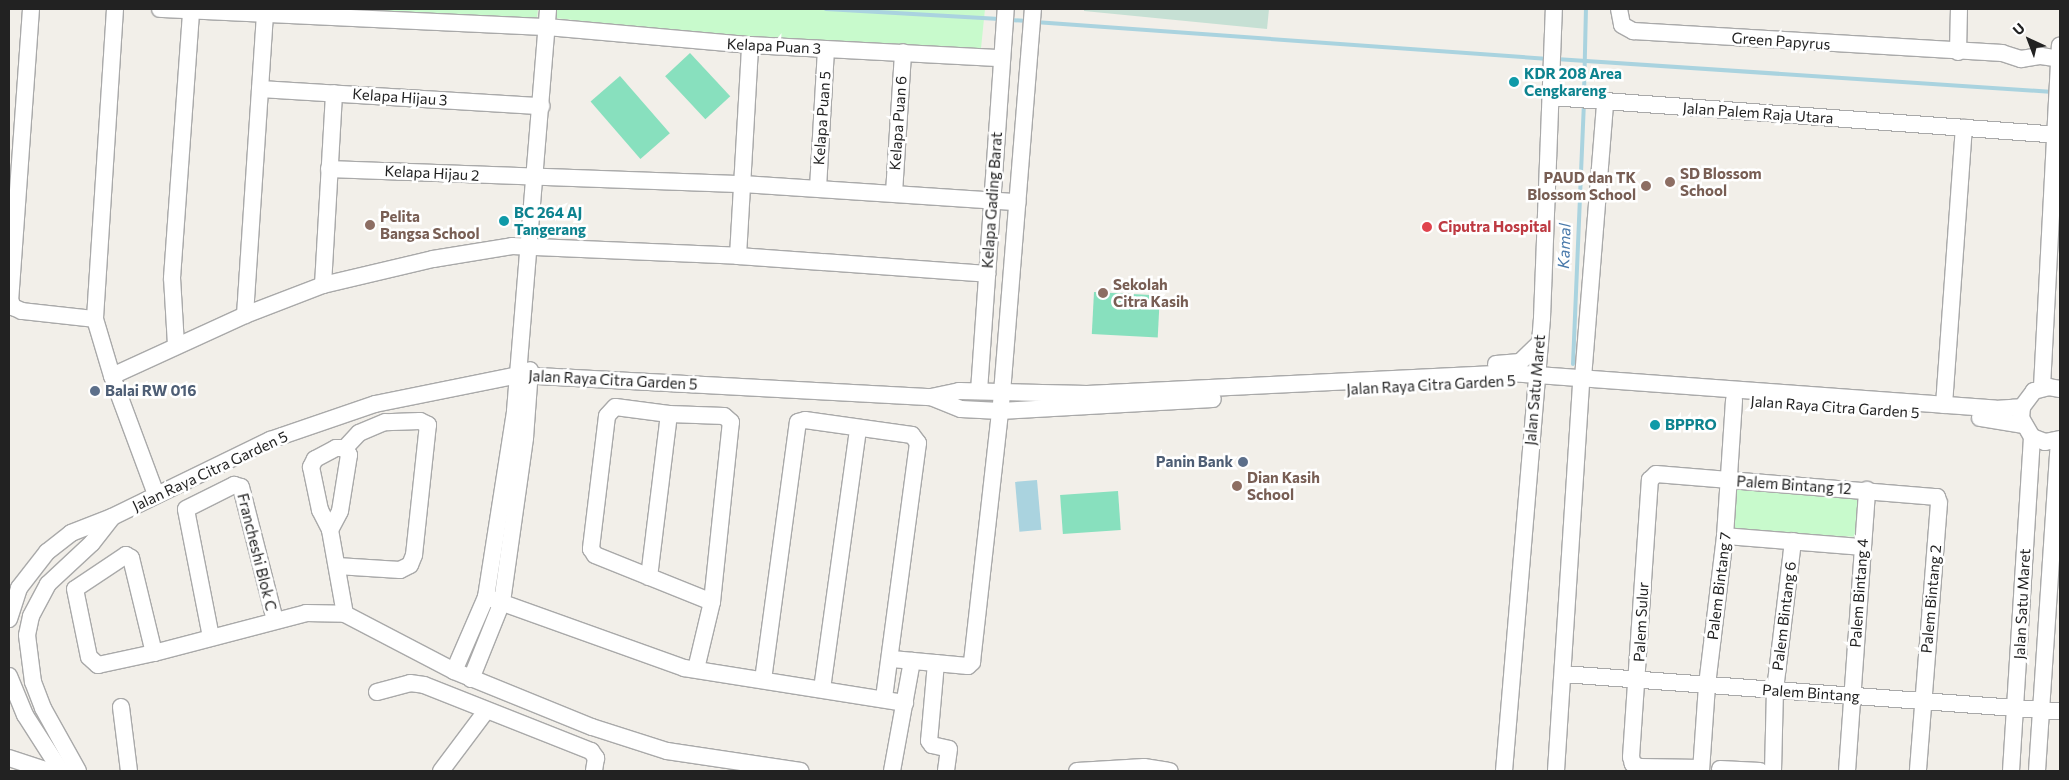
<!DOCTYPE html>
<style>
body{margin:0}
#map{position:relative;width:2069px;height:780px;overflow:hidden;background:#f2efe9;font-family:Commissioner,sans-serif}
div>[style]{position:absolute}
.wetland>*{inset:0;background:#c6e0d4}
.park>*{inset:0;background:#c8facc}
.pitch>*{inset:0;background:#88e0be;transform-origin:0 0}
.water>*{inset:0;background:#aad3df;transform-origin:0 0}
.stream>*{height:4px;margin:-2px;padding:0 2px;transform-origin:2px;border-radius:2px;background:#aad3df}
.roads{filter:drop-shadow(1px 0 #a9a9a9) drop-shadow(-1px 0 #a9a9a9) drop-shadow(0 1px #a9a9a9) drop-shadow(0 -1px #a9a9a9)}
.minor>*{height:16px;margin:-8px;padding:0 8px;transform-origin:8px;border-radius:8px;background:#fff}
.dots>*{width:14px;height:14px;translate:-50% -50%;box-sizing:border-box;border:2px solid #fff;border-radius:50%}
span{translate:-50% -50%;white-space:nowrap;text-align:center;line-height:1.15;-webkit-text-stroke:5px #fff;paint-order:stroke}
.street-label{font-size:15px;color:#222}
.culture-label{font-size:15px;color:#0d838f;font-weight:700}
.left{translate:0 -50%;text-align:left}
.education-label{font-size:15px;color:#785e54;font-weight:700}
.right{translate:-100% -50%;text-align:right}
.health-label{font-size:15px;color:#be3a42;font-weight:700}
.service-label{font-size:15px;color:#4e5e75;font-weight:700}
.water-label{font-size:16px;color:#4a7aab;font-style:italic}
.frame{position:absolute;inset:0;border:10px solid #222;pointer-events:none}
.north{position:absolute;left:2004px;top:15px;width:50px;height:50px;-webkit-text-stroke:4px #fff;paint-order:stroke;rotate:317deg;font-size:14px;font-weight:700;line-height:20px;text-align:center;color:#222}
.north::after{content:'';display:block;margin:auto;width:18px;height:22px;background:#222;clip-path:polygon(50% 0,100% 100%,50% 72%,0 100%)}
</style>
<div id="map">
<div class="wetland">
<i style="clip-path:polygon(1084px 9px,1269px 9px,1267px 29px,1084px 11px)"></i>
</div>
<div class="park">
<i style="clip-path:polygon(296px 9px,538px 9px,537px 18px)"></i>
<i style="clip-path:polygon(555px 9px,985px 9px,980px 58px,829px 49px,555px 18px)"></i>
<i style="clip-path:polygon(1734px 487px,1864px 499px,1860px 537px,1733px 531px)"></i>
</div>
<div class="pitch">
<i style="left:690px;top:53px;width:59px;height:34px;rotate:47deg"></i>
<i style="left:620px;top:76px;width:76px;height:39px;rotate:49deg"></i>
<i style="left:1094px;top:292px;width:66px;height:42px;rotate:3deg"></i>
<i style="left:1118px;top:491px;width:39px;height:58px;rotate:86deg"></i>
</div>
<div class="water">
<i style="left:1037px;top:480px;width:50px;height:22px;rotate:85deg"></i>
</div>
<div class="stream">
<i style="left:826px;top:9px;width:174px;rotate:3.3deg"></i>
<i style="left:1010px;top:20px;width:18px;rotate:3deg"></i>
<i style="left:1035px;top:22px;width:515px;rotate:4.12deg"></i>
<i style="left:1556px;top:59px;width:498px;rotate:3.8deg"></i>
<i style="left:1584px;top:95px;width:86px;rotate:-88.7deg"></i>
<i style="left:1573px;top:364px;width:260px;rotate:-87.6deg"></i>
</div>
<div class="roads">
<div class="minor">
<i style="left:31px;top:9px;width:292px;rotate:94.1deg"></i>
<i style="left:10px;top:300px;width:8px;rotate:67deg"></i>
<i style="left:13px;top:307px;width:10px;rotate:24deg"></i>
<i style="left:22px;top:311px;width:73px;rotate:6.3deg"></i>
<i style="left:115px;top:9px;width:311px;rotate:93.7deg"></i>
<i style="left:95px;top:319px;width:59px;rotate:73.4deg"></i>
<i style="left:112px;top:376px;width:126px;rotate:69.6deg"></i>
<i style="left:160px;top:9px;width:387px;rotate:2.7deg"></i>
<i style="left:547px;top:27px;width:204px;rotate:5.1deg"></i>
<i style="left:750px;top:45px;width:252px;rotate:3deg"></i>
<i style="left:1619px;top:9px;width:16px;rotate:79deg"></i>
<i style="left:1622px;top:25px;width:13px;rotate:29deg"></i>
<i style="left:1633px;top:31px;width:370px;rotate:3.4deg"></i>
<i style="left:2002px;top:53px;width:20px;rotate:18deg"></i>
<i style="left:2021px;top:59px;width:20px;rotate:-9deg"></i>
<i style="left:2041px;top:56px;width:19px;rotate:9deg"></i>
<i style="left:1958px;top:52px;width:43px;rotate:-88.7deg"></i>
<i style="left:260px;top:89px;width:282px;rotate:3.5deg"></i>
<i style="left:1551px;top:97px;width:510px;rotate:4.27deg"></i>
<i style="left:329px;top:169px;width:414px;rotate:2.1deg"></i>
<i style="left:743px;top:184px;width:275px;rotate:3.8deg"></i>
<i style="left:818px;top:188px;width:139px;rotate:-86.7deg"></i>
<i style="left:894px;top:193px;width:141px;rotate:-86.3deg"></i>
<i style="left:738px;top:256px;width:211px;rotate:-86.7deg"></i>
<i style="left:323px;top:285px;width:192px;rotate:-86.7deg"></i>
<i style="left:245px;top:315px;width:302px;rotate:-86.2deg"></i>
<i style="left:176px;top:345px;width:67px;rotate:-93.4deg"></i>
<i style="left:172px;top:278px;width:269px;rotate:-85.9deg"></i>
<i style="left:1496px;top:364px;width:24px;rotate:-5deg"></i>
<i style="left:1520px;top:362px;width:28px;rotate:-44deg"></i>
<i style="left:112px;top:376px;width:146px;rotate:-24.6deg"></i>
<i style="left:245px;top:315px;width:84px;rotate:-21deg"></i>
<i style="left:323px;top:285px;width:113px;rotate:-13.3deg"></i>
<i style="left:433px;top:259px;width:80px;rotate:-9.3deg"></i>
<i style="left:512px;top:246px;width:226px;rotate:2.5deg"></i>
<i style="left:738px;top:256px;width:250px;rotate:4.1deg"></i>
<i style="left:1583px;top:378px;width:277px;rotate:-85.4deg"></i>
<i style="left:2042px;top:387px;width:342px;rotate:-87deg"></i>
<i style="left:2060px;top:389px;width:11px;rotate:-170deg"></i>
<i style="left:2049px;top:387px;width:16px;rotate:165deg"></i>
<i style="left:2034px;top:391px;width:20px;rotate:127deg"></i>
<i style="left:2022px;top:407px;width:11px;rotate:95deg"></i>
<i style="left:2021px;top:418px;width:22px;rotate:60deg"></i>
<i style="left:2032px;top:437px;width:14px;rotate:21deg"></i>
<i style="left:2045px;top:442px;width:15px;rotate:-11deg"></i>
<i style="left:979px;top:391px;width:383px;rotate:-86deg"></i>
<i style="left:931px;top:397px;width:32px;rotate:22deg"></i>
<i style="left:961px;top:409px;width:39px;rotate:3deg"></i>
<i style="left:1000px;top:411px;width:213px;rotate:-3.2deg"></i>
<i style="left:1944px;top:405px;width:278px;rotate:-85.9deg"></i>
<i style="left:1980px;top:418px;width:44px;rotate:9.2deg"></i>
<i style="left:345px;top:448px;width:9px;rotate:180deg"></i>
<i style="left:336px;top:448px;width:24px;rotate:152deg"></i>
<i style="left:315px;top:459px;width:9px;rotate:117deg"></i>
<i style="left:311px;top:467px;width:44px;rotate:78.2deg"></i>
<i style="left:320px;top:510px;width:22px;rotate:63deg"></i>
<i style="left:330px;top:530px;width:85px;rotate:79.9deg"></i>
<i style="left:330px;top:530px;width:21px;rotate:-62deg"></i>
<i style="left:340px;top:511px;width:57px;rotate:-80.9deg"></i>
<i style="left:349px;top:455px;width:8px;rotate:-120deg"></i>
<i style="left:1725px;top:536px;width:137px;rotate:4.6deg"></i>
<i style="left:337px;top:566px;width:63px;rotate:3.6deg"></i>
<i style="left:400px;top:570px;width:11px;rotate:-27deg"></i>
<i style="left:410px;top:565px;width:11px;rotate:-68deg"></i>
<i style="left:414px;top:555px;width:131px;rotate:-83.9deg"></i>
<i style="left:428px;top:425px;width:9px;rotate:-153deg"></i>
<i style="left:420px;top:421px;width:35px;rotate:178deg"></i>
<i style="left:385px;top:422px;width:28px;rotate:157deg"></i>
<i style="left:359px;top:433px;width:21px;rotate:133deg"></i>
<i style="left:649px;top:577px;width:164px;rotate:-83deg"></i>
<i style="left:486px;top:597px;width:210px;rotate:19.7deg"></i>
<i style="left:684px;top:668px;width:224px;rotate:9deg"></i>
<i style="left:9px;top:619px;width:33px;rotate:-72deg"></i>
<i style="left:19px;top:588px;width:46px;rotate:-52.1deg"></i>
<i style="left:47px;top:552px;width:31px;rotate:-38deg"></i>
<i style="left:71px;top:533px;width:44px;rotate:-21.3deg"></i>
<i style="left:112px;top:517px;width:176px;rotate:-26deg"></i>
<i style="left:270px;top:440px;width:111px;rotate:-18.9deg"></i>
<i style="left:375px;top:404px;width:147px;rotate:-11.4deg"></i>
<i style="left:519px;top:375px;width:413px;rotate:3.1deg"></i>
<i style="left:931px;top:397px;width:29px;rotate:-12deg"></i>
<i style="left:959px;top:391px;width:128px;rotate:1.3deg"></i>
<i style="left:1087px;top:394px;width:424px;rotate:-2.8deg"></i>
<i style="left:1510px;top:373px;width:486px;rotate:4.2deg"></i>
<i style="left:1995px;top:409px;width:27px;rotate:-4deg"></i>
<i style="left:211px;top:637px;width:130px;rotate:-101.1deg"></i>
<i style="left:186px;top:509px;width:54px;rotate:-26.6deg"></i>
<i style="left:234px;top:485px;width:7px;rotate:16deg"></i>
<i style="left:241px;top:487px;width:137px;rotate:75.7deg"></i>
<i style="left:154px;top:653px;width:98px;rotate:-103.6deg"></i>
<i style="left:131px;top:558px;width:6px;rotate:-149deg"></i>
<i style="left:126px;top:555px;width:61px;rotate:146.3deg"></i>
<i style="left:75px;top:589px;width:69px;rotate:78.4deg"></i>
<i style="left:89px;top:657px;width:12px;rotate:42deg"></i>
<i style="left:98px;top:665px;width:57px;rotate:-12.1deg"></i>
<i style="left:154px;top:653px;width:157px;rotate:-14.7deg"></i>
<i style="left:306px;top:613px;width:39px;rotate:1deg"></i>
<i style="left:345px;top:614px;width:123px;rotate:27.6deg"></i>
<i style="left:454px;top:671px;width:149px;rotate:22.1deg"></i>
<i style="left:592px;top:727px;width:79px;rotate:17.7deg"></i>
<i style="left:667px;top:751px;width:135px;rotate:8.5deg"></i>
<i style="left:892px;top:659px;width:76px;rotate:5.3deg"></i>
<i style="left:968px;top:666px;width:6px;rotate:-45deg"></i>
<i style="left:972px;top:662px;width:271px;rotate:-83.6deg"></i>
<i style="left:1002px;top:393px;width:385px;rotate:-85.4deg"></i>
<i style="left:936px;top:663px;width:78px;rotate:95.1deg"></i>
<i style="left:929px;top:741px;width:5px;rotate:53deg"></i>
<i style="left:932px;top:745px;width:17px;rotate:13deg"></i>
<i style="left:949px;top:749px;width:22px;rotate:98deg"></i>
<i style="left:696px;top:669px;width:69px;rotate:-76.6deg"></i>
<i style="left:712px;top:602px;width:181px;rotate:-84deg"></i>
<i style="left:731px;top:422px;width:9px;rotate:-139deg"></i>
<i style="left:724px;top:416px;width:55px;rotate:-177.9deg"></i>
<i style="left:669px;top:414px;width:54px;rotate:-172.6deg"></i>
<i style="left:615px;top:407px;width:12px;rotate:132deg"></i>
<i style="left:607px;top:416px;width:134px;rotate:96.9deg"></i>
<i style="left:591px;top:549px;width:7px;rotate:56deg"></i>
<i style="left:595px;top:555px;width:126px;rotate:21.9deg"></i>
<i style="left:454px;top:671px;width:81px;rotate:-66.6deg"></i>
<i style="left:486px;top:597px;width:188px;rotate:-81.1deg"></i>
<i style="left:515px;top:411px;width:403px;rotate:-85.3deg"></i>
<i style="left:1563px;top:674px;width:498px;rotate:4.3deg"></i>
<i style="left:9px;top:676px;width:42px;rotate:67.7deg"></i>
<i style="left:25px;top:715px;width:67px;rotate:57.3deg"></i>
<i style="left:471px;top:679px;width:83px;rotate:-68.1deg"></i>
<i style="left:502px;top:602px;width:166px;rotate:-82deg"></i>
<i style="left:525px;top:438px;width:68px;rotate:-85.8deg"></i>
<i style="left:763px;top:680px;width:260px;rotate:-82.3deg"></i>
<i style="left:798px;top:422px;width:7px;rotate:-16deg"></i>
<i style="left:805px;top:420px;width:108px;rotate:8deg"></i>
<i style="left:912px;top:435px;width:10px;rotate:53deg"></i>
<i style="left:918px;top:443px;width:258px;rotate:97.6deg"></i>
<i style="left:822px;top:689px;width:263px;rotate:-82.1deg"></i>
<i style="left:377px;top:692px;width:34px;rotate:-15deg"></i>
<i style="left:410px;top:683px;width:14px;rotate:8deg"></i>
<i style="left:424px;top:685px;width:180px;rotate:21.6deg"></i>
<i style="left:591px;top:751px;width:9px;rotate:54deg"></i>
<i style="left:596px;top:758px;width:13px;rotate:99deg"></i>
<i style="left:121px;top:707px;width:64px;rotate:82.9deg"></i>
<i style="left:9px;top:758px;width:41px;rotate:18.4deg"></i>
<i style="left:1701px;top:768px;width:61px;rotate:-179.1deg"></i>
<i style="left:1640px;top:767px;width:8px;rotate:-157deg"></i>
<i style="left:1633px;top:764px;width:7px;rotate:-106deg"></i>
<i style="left:1631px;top:757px;width:278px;rotate:-86.1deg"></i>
<i style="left:1650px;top:480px;width:8px;rotate:-45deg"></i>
<i style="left:1656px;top:474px;width:282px;rotate:4.7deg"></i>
<i style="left:1937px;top:497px;width:6px;rotate:72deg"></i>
<i style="left:1939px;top:503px;width:269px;rotate:94.5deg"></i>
<i style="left:1720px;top:769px;width:40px;rotate:2.9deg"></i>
<i style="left:78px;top:771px;width:72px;rotate:-119.1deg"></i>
<i style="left:43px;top:708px;width:28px;rotate:-111deg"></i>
<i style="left:33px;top:682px;width:47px;rotate:-97.3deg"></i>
<i style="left:27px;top:635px;width:19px;rotate:-78deg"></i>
<i style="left:31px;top:616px;width:36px;rotate:-62deg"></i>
<i style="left:48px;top:584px;width:60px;rotate:-43deg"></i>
<i style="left:92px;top:543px;width:33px;rotate:-52deg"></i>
<i style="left:441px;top:771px;width:75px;rotate:-53.1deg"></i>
<i style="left:892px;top:771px;width:112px;rotate:-79.7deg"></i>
<i style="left:1077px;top:771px;width:67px;rotate:-3.4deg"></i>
<i style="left:1144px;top:767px;width:26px;rotate:9deg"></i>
<i style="left:1504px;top:771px;width:455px;rotate:-85.2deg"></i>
<i style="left:1542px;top:318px;width:309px;rotate:-87.8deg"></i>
<i style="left:1556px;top:771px;width:386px;rotate:-86.3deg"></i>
<i style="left:1701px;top:771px;width:86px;rotate:-86deg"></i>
<i style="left:1707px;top:685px;width:150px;rotate:-83.1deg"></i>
<i style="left:1725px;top:536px;width:136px;rotate:-86.2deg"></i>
<i style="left:1773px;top:771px;width:81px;rotate:-88.6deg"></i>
<i style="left:1775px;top:690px;width:150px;rotate:-83.1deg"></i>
<i style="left:1847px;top:771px;width:282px;rotate:-85.9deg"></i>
<i style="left:2011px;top:771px;width:335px;rotate:-86.4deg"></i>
<i style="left:2037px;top:771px;width:332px;rotate:-86.2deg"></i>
</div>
</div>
<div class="dots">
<i style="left:1514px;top:82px;background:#0f9aa8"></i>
<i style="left:1670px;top:182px;background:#8d6e63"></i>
<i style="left:1646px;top:186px;background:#8d6e63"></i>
<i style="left:504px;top:221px;background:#0f9aa8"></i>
<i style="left:370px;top:225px;background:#8d6e63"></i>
<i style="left:1427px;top:227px;background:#e0444e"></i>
<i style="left:1103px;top:293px;background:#8d6e63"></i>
<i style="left:95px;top:391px;background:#5c6f8a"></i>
<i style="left:1655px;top:425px;background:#0f9aa8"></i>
<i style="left:1243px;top:462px;background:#5c6f8a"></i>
<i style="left:1237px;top:486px;background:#8d6e63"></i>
</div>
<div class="street-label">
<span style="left:1781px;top:41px;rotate:4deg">Green Papyrus</span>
<span style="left:774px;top:46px;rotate:3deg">Kelapa Puan 3</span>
<span style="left:400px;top:97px;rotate:4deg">Kelapa Hijau 3</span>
<span style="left:1758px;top:113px;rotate:4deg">Jalan Palem Raja Utara</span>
<span style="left:822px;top:118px;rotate:-86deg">Kelapa Puan 5</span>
<span style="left:898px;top:123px;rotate:-86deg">Kelapa Puan 6</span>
<span style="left:432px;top:173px;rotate:3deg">Kelapa Hijau 2</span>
<span style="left:992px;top:200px;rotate:-86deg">Kelapa Gading Barat</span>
<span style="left:613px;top:380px;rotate:3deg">Jalan Raya Citra Garden 5</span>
<span style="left:1431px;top:385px;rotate:-3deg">Jalan Raya Citra Garden 5</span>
<span style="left:1535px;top:390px;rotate:-85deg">Jalan Satu Maret</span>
<span style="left:1835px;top:407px;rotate:4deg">Jalan Raya Citra Garden 5</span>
<span style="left:210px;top:471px;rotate:-25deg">Jalan Raya Citra Garden 5</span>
<span style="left:1794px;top:485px;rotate:4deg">Palem Bintang 12</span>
<span style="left:257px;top:552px;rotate:76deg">Francheshi Blok C</span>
<span style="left:1719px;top:586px;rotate:-83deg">Palem Bintang 7</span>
<span style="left:1859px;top:593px;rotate:-86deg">Palem Bintang 4</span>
<span style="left:1931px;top:599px;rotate:-85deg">Palem Bintang 2</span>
<span style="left:2022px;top:604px;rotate:-87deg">Jalan Satu Maret</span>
<span style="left:1784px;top:616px;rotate:-83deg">Palem Bintang 6</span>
<span style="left:1641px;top:622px;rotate:-87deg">Palem Sulur</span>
<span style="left:1811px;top:693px;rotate:4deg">Palem Bintang</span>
</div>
<div class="culture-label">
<span class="left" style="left:1524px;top:82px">KDR 208 Area<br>Cengkareng</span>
<span class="left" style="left:514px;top:221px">BC 264 AJ<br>Tangerang</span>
<span class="left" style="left:1665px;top:425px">BPPRO</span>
</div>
<div class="education-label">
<span class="left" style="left:1680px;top:182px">SD Blossom<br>School</span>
<span class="right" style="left:1636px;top:186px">PAUD dan TK<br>Blossom School</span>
<span class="left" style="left:380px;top:225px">Pelita<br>Bangsa School</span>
<span class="left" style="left:1113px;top:293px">Sekolah<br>Citra Kasih</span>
<span class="left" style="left:1247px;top:486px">Dian Kasih<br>School</span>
</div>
<div class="health-label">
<span class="left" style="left:1438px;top:227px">Ciputra Hospital</span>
</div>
<div class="service-label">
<span class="left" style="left:105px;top:391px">Balai RW 016</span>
<span class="right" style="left:1233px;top:462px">Panin Bank</span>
</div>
<div class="water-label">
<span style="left:1564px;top:246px;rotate:-88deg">Kamal</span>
</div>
<div class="frame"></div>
<div class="north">U</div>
</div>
